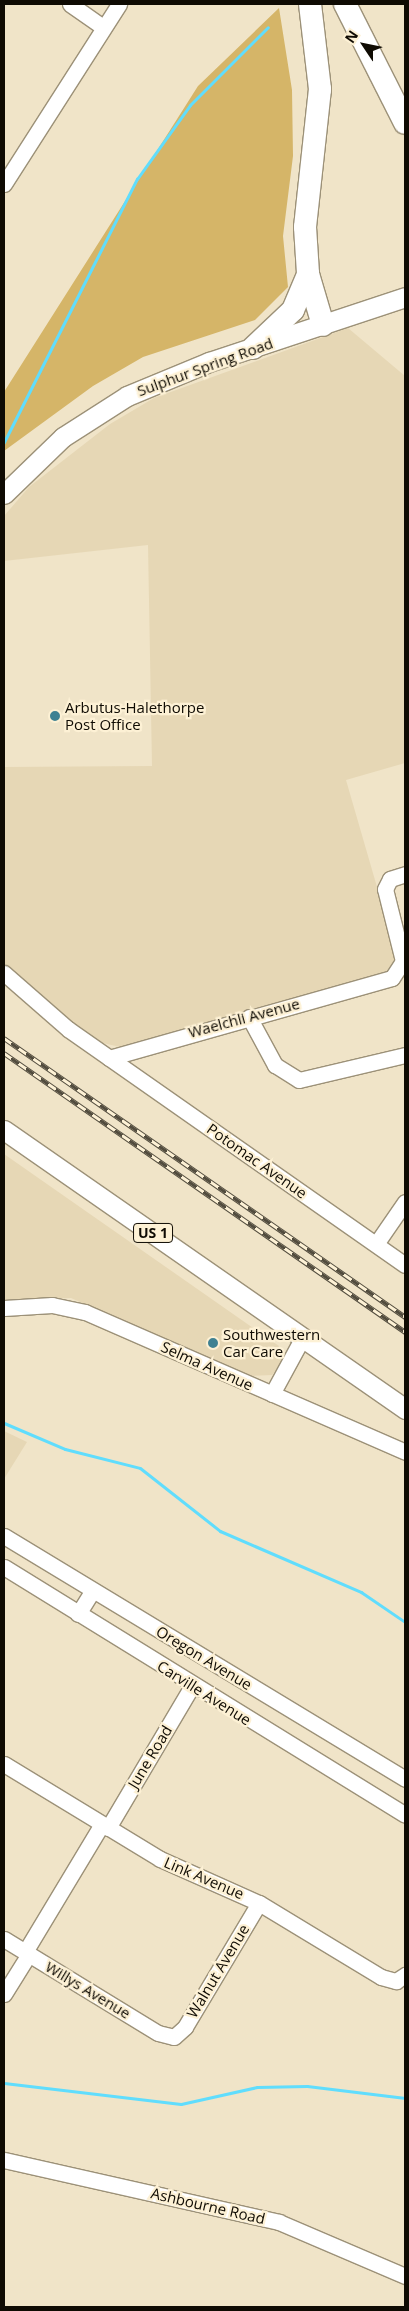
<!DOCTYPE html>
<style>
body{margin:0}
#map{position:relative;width:409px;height:2311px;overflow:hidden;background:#f0e4c8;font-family:"Open Sans",sans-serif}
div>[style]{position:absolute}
.built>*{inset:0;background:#e6d7b5}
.green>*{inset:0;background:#d5b568}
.stream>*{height:3px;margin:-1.5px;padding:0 1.5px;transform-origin:1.5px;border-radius:1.5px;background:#60ddfd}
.roads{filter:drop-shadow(1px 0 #9c9178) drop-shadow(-1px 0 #9c9178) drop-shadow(0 1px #9c9178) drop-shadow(0 -1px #9c9178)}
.minor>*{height:15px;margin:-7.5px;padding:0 7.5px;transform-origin:7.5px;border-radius:7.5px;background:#fff}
.major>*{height:19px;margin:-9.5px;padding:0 9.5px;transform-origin:9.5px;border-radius:9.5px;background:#fff}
.highway>*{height:22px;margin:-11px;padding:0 11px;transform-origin:11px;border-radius:11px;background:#fff}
.rail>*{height:5px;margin-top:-2.5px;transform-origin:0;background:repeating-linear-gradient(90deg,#fdf1d5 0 9px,#524c3e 0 18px);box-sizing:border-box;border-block:1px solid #524c3e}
.dots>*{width:14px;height:14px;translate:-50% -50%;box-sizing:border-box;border:2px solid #fdf1d5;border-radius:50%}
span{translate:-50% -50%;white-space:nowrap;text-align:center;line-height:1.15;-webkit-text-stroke:4.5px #fdf1d5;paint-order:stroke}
.shield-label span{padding:1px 4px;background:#fdf1d5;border:1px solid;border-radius:4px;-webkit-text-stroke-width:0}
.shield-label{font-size:14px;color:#0f0b03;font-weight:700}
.street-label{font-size:15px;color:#0f0b03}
.poi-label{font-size:15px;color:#0f0b03}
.left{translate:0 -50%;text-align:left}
.frame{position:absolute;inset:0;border:5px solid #0f0b03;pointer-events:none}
.north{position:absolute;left:339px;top:20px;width:50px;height:50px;-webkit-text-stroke:4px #fdf1d5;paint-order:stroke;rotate:304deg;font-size:14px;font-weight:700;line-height:20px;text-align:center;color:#0f0b03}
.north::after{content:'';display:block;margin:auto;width:18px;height:22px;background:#0f0b03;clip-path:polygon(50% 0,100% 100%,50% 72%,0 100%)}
</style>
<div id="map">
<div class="built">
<i style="clip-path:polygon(348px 328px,405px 376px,405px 763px,346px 780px,397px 956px,392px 970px,120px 1047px,90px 1040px,13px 977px,4px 963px,4px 767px,152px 766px,148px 545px,4px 561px,4px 516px,29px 487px,110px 424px,154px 398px)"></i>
<i style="clip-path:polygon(4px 1154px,279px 1346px,282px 1363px,272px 1375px,249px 1376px,71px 1298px,4px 1300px)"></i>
<i style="clip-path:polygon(4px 1431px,27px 1442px,4px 1479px)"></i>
</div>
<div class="green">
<i style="clip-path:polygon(279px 8px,292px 90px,293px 156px,283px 236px,288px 287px,255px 320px,143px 357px,93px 386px,4px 451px,4px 392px,198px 86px)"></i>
</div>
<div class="stream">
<i style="left:4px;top:442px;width:295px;rotate:-63.2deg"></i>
<i style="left:137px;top:179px;width:91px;rotate:-54.4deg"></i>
<i style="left:190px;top:105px;width:110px;rotate:-45deg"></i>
<i style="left:4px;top:1423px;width:66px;rotate:23.1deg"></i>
<i style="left:65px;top:1449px;width:77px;rotate:14.2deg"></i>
<i style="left:140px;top:1468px;width:102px;rotate:38.2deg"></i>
<i style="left:220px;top:1531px;width:154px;rotate:23.4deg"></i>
<i style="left:361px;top:1592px;width:53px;rotate:34.3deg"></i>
<i style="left:4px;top:2083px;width:178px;rotate:6.8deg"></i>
<i style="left:181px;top:2104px;width:78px;rotate:-12.6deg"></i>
<i style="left:257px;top:2087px;width:50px;rotate:-1.1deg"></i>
<i style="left:307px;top:2086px;width:99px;rotate:7deg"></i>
</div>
<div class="roads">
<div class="minor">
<i style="left:70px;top:4px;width:39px;rotate:35deg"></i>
<i style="left:4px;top:184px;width:214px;rotate:-57.4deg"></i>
<i style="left:4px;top:973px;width:85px;rotate:41.2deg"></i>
<i style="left:68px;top:1029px;width:411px;rotate:35deg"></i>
<i style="left:249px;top:1017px;width:55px;rotate:61.6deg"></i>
<i style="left:275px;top:1065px;width:28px;rotate:32deg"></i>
<i style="left:299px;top:1080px;width:109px;rotate:-13.3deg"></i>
<i style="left:109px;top:1058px;width:294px;rotate:-15.8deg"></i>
<i style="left:392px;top:978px;width:20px;rotate:-57deg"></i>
<i style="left:403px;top:961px;width:74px;rotate:-104deg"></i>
<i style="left:385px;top:889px;width:11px;rotate:-63deg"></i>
<i style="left:390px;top:879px;width:16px;rotate:-18deg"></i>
<i style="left:376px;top:1244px;width:51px;rotate:-55.4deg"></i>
<i style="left:4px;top:1308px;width:48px;rotate:-3.6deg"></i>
<i style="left:52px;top:1305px;width:34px;rotate:12deg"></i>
<i style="left:85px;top:1312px;width:349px;rotate:23.6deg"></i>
<i style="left:272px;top:1394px;width:65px;rotate:-61.5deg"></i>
<i style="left:4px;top:1536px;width:469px;rotate:31.2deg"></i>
<i style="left:4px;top:1567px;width:471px;rotate:31.7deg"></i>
<i style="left:78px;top:1614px;width:28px;rotate:-58deg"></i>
<i style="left:4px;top:1764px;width:183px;rotate:31.3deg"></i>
<i style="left:160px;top:1859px;width:108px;rotate:24deg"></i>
<i style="left:259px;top:1903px;width:143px;rotate:31.2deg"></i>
<i style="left:381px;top:1977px;width:16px;rotate:15deg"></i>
<i style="left:396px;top:1981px;width:11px;rotate:-34deg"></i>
<i style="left:108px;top:1828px;width:165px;rotate:-59.4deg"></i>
<i style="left:4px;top:1939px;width:180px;rotate:31.4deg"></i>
<i style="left:158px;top:2033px;width:16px;rotate:14deg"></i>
<i style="left:174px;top:2037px;width:15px;rotate:-42deg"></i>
<i style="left:185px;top:2027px;width:144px;rotate:-59.2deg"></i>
<i style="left:25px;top:1952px;width:149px;rotate:-59deg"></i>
<i style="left:4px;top:1994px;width:47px;rotate:-58deg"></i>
<i style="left:4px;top:2160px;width:282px;rotate:12.7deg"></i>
<i style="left:279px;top:2222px;width:137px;rotate:23.2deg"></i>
</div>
<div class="major">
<i style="left:4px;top:494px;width:82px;rotate:-44deg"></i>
<i style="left:63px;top:437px;width:76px;rotate:-32.6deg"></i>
<i style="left:127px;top:396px;width:89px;rotate:-22.5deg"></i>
<i style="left:209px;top:362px;width:206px;rotate:-18.3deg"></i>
<i style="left:4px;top:1130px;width:489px;rotate:34.8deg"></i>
</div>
<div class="highway">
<i style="left:310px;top:4px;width:86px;rotate:83.3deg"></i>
<i style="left:320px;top:89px;width:139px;rotate:96.2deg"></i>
<i style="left:305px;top:227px;width:47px;rotate:86.3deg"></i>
<i style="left:308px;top:274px;width:53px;rotate:73.6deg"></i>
<i style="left:345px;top:4px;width:133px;rotate:63.2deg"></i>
<i style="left:253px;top:348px;width:55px;rotate:-43.5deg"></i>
<i style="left:293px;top:310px;width:39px;rotate:-67deg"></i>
</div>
</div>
<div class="rail">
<i style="left:4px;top:1038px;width:489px;rotate:34.8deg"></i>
<i style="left:4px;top:1053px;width:489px;rotate:34.8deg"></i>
</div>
<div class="dots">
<i style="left:55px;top:716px;background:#3f8192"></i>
<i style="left:213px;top:1343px;background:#3f8192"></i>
</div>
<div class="shield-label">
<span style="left:153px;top:1233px">US 1</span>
</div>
<div class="street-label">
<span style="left:205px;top:367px;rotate:-20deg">Sulphur Spring Road</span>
<span style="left:244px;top:1018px;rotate:-15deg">Waelchli Avenue</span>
<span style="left:257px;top:1161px;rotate:35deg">Potomac Avenue</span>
<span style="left:207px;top:1366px;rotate:24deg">Selma Avenue</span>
<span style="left:204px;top:1658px;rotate:31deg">Oregon Avenue</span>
<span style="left:204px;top:1693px;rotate:32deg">Carville Avenue</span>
<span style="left:150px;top:1757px;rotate:-59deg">June Road</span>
<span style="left:204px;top:1878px;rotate:23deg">Link Avenue</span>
<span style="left:218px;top:1971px;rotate:-59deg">Walnut Avenue</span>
<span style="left:88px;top:1990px;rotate:31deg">Willys Avenue</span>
<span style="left:208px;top:2206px;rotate:13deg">Ashbourne Road</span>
</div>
<div class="poi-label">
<span class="left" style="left:65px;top:716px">Arbutus-Halethorpe<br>Post Office</span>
<span class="left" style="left:223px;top:1343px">Southwestern<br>Car Care</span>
</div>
<div class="frame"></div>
<div class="north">N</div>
</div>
